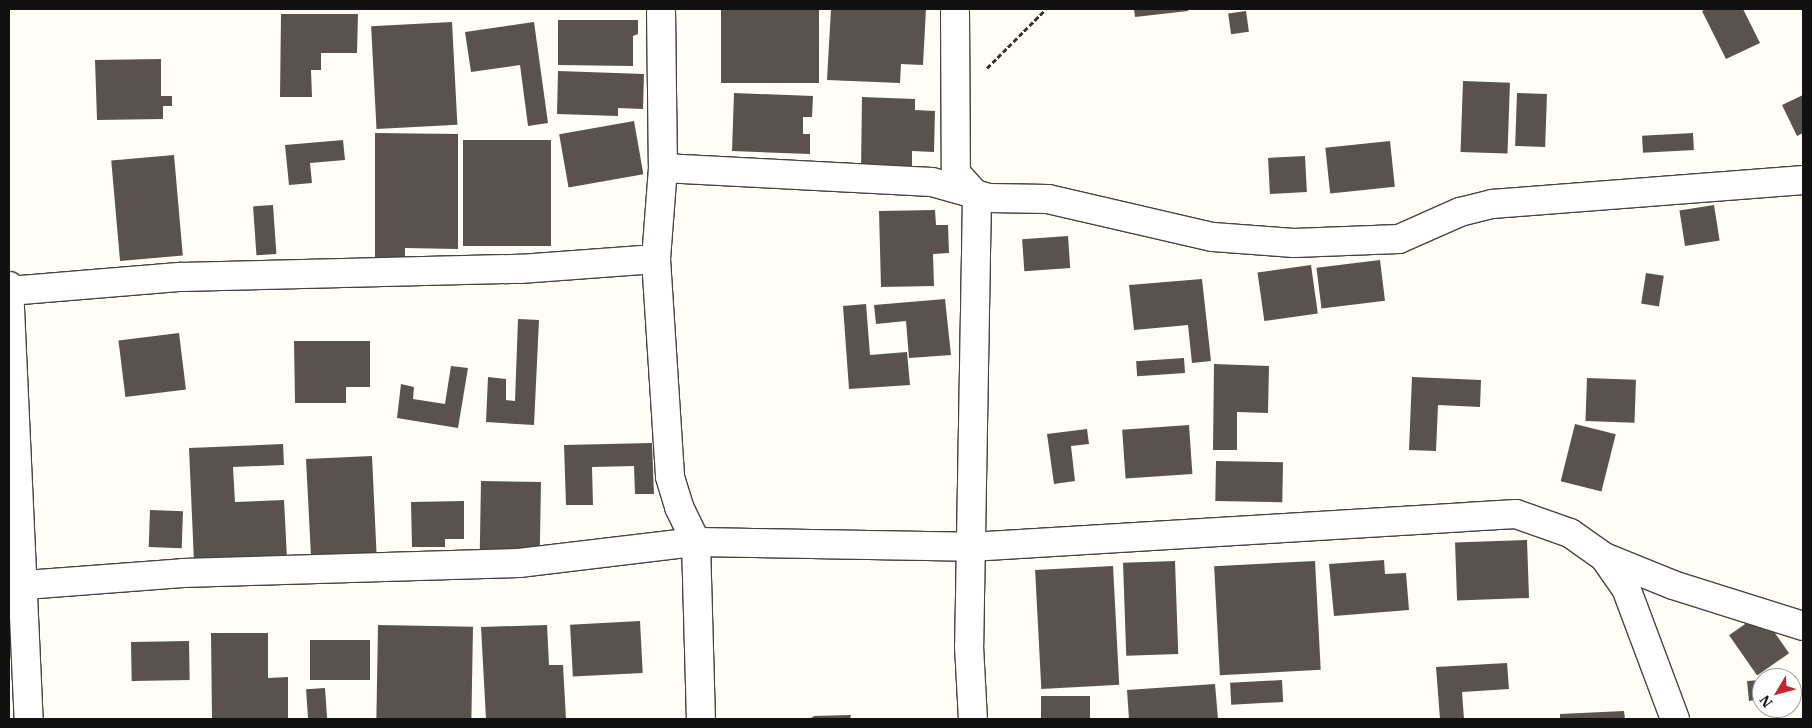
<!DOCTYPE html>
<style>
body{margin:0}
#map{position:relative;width:1812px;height:728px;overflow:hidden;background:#fffdf5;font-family:"IBM Plex Serif",serif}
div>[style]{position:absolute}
.building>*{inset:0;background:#5a524d;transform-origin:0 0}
.path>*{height:3px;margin-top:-1.5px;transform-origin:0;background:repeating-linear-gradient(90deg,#333 0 5px,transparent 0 7.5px)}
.roads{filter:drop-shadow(1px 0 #444) drop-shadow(-1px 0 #444) drop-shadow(0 1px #444) drop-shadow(0 -1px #444)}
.minor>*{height:28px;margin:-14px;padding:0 14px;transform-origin:14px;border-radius:14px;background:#fff}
span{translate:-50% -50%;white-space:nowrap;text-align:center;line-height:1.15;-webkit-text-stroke:5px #fff;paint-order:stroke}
.frame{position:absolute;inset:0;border:10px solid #111;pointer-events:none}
.north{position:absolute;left:1752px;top:668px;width:50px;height:50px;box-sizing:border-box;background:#fff;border:1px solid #a0a0a0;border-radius:50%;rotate:233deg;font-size:14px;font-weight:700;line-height:20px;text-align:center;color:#111}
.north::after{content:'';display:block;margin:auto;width:18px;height:22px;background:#c4262e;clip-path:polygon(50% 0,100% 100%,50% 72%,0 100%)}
</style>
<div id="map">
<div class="building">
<i style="left:721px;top:9px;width:98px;height:74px"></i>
<i style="clip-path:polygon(831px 9px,926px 9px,923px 65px,901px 64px,900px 83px,827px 80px)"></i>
<i style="clip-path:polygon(1134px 9px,1188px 9px,1188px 11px,1135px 17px)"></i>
<i style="clip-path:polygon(1706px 9px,1743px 9px,1760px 43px,1726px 59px,1702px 11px)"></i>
<i style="left:1246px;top:11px;width:21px;height:18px;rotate:82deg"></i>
<i style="clip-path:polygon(281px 14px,358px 14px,357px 53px,321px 53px,321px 70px,311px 70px,312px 97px,280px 97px)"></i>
<i style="clip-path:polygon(558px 20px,638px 20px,638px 34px,633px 36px,633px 66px,558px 65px)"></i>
<i style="left:452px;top:22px;width:103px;height:81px;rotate:87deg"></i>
<i style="clip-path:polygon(534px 22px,548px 123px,528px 126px,520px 65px,471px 72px,465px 32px)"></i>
<i style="clip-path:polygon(161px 59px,161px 96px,172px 96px,172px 106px,163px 106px,163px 119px,97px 120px,95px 60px)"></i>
<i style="clip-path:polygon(558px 71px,644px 74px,643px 109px,618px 108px,618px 116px,557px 114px)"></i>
<i style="left:1463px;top:81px;width:47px;height:71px;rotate:2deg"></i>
<i style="clip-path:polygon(734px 93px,813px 96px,812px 117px,803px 117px,803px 134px,810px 134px,810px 154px,732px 151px)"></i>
<i style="left:1517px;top:93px;width:30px;height:53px;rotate:2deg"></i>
<i style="clip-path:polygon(1803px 95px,1803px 133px,1797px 136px,1782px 105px)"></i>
<i style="clip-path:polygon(862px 97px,915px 99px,915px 110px,935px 111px,934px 152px,912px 151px,912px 171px,861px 170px)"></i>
<i style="left:634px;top:121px;width:54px;height:76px;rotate:80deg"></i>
<i style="clip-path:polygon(375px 133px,458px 134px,458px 249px,405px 248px,405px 260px,375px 259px)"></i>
<i style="left:1693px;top:133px;width:17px;height:51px;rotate:87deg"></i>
<i style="clip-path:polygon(343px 140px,345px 160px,310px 163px,312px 183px,289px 185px,285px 145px)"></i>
<i style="left:463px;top:140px;width:88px;height:106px"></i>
<i style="left:1390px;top:141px;width:46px;height:65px;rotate:84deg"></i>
<i style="left:174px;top:155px;width:101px;height:63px;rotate:85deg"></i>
<i style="left:1305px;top:156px;width:36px;height:37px;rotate:87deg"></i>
<i style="left:273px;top:205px;width:49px;height:20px;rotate:86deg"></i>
<i style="left:1714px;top:205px;width:36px;height:35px;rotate:81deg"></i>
<i style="clip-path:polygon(935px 210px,936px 225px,948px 225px,949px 253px,933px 254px,934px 286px,881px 287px,879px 211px)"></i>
<i style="left:1068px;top:236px;width:32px;height:46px;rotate:86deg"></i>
<i style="left:1380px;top:260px;width:41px;height:64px;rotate:83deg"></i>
<i style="left:1311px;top:265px;width:49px;height:54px;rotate:82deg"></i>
<i style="left:1646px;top:273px;width:18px;height:31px;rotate:9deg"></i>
<i style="clip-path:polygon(1202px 279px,1211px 361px,1192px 363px,1188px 325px,1134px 330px,1129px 285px)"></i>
<i style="clip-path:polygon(945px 299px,951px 355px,909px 358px,906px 321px,876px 324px,874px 305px)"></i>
<i style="clip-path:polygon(866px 304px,870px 355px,907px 352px,910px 385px,849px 389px,843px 306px)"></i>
<i style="clip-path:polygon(518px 319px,539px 320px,534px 425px,486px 422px,488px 377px,506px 379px,506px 400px,515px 401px)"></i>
<i style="left:179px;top:333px;width:57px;height:61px;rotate:83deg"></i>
<i style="clip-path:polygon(294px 341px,370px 341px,370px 387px,346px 387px,346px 403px,295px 403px)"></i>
<i style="left:1184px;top:358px;width:15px;height:48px;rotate:86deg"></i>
<i style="clip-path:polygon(1214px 364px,1269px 366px,1268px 413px,1237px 412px,1237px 450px,1213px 450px)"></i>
<i style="clip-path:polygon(451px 366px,468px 368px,458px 428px,397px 418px,401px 384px,414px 387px,413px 399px,445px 404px)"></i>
<i style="clip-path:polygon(1412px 377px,1481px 380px,1480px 407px,1438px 405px,1436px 451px,1409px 450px)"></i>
<i style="left:1587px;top:378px;width:49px;height:43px;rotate:2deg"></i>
<i style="left:1575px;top:424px;width:42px;height:59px;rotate:14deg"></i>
<i style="left:1189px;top:425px;width:49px;height:67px;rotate:86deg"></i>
<i style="clip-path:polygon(1087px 429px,1089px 444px,1071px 446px,1075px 481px,1054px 484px,1047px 434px)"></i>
<i style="clip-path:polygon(652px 443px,654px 494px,635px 494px,634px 466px,592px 467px,593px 505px,566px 505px,564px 445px)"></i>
<i style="clip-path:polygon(283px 444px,284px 465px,233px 467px,235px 502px,284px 500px,287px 558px,194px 562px,189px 448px)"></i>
<i style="clip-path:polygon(372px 456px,377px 563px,343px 564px,342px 554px,311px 556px,306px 459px)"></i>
<i style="left:1216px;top:461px;width:67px;height:40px;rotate:1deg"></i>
<i style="left:481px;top:481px;width:60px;height:69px;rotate:1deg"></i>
<i style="clip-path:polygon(464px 501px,464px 539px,445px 539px,445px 547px,412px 547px,411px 502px)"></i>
<i style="left:150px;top:510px;width:33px;height:37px;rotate:2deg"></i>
<i style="left:1527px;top:540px;width:58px;height:72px;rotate:88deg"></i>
<i style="clip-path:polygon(1384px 560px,1385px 574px,1406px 573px,1409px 610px,1334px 616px,1329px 564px)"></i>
<i style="left:1175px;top:561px;width:93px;height:52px;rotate:88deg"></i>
<i style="left:1315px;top:561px;width:109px;height:101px;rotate:87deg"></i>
<i style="left:1113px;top:566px;width:119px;height:78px;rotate:87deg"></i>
<i style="left:1761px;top:613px;width:49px;height:39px;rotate:55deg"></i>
<i style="left:640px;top:621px;width:52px;height:70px;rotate:87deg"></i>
<i style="left:378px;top:625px;width:95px;height:94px;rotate:1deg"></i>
<i style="clip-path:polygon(547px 625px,549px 665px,563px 665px,566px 719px,486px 719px,481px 627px)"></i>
<i style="clip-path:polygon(211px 633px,268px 633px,268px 678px,288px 677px,288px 719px,212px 719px)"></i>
<i style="left:310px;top:640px;width:60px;height:40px"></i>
<i style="left:189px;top:641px;width:39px;height:58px;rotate:89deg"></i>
<i style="clip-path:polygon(1507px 663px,1509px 689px,1462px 692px,1464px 719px,1440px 719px,1436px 667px)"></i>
<i style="clip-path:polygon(1796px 676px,1798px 695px,1792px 696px,1792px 678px,1788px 677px)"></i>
<i style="left:1282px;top:680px;width:22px;height:52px;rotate:87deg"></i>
<i style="clip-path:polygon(1762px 680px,1762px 699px,1749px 701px,1747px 681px)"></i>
<i style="clip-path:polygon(1215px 684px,1218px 719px,1129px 719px,1127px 690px)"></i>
<i style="left:325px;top:688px;width:31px;height:19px;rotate:86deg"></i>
<i style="left:1090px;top:696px;width:23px;height:49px;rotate:90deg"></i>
<i style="clip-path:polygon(1624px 711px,1625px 719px,1560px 719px,1560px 714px)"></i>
<i style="clip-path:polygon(851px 715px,850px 719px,810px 719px,814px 716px)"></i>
</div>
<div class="path">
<i style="left:987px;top:68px;width:83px;rotate:-45deg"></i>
</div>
<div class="roads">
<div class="minor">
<i style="left:661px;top:9px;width:159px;rotate:89.3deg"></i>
<i style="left:663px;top:168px;width:91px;rotate:94.4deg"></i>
<i style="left:656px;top:259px;width:218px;rotate:86.3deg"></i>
<i style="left:670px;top:477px;width:31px;rotate:73deg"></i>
<i style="left:679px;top:507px;width:39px;rotate:64deg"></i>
<i style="left:696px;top:542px;width:177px;rotate:88.4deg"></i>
<i style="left:955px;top:9px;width:164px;rotate:89.7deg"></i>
<i style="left:956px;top:173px;width:31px;rotate:48deg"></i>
<i style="left:977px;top:196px;width:450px;rotate:91deg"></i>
<i style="left:969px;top:646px;width:73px;rotate:86.9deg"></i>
<i style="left:663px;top:168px;width:269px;rotate:3deg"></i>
<i style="left:932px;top:182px;width:59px;rotate:15.7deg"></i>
<i style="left:989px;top:198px;width:59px;rotate:1deg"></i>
<i style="left:1048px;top:199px;width:169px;rotate:13deg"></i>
<i style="left:1213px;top:237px;width:81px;rotate:4.2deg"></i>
<i style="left:1294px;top:243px;width:105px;rotate:-2.2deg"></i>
<i style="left:1399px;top:239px;width:67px;rotate:-23.9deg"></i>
<i style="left:1460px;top:212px;width:34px;rotate:-14deg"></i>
<i style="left:1493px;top:204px;width:311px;rotate:-4.4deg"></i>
<i style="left:9px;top:286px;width:433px;rotate:87.4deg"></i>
<i style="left:9px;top:291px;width:173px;rotate:-4.7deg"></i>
<i style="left:181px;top:277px;width:339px;rotate:-1.4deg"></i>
<i style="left:520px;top:269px;width:136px;rotate:-4.2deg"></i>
<i style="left:1604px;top:557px;width:74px;rotate:22.1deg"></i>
<i style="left:1673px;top:585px;width:136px;rotate:17.5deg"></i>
<i style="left:25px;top:585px;width:158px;rotate:-4.3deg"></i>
<i style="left:183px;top:573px;width:336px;rotate:-1.7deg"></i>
<i style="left:519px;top:563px;width:178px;rotate:-6.8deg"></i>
<i style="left:696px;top:542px;width:274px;rotate:1deg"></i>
<i style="left:970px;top:547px;width:547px;rotate:-3.46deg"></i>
<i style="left:1516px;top:514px;width:57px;rotate:19.4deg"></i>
<i style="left:1570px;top:533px;width:42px;rotate:35.2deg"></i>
<i style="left:1604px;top:557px;width:38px;rotate:55deg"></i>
<i style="left:1626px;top:588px;width:140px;rotate:69.5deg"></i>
</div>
</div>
<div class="frame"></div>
<div class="north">N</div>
</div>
